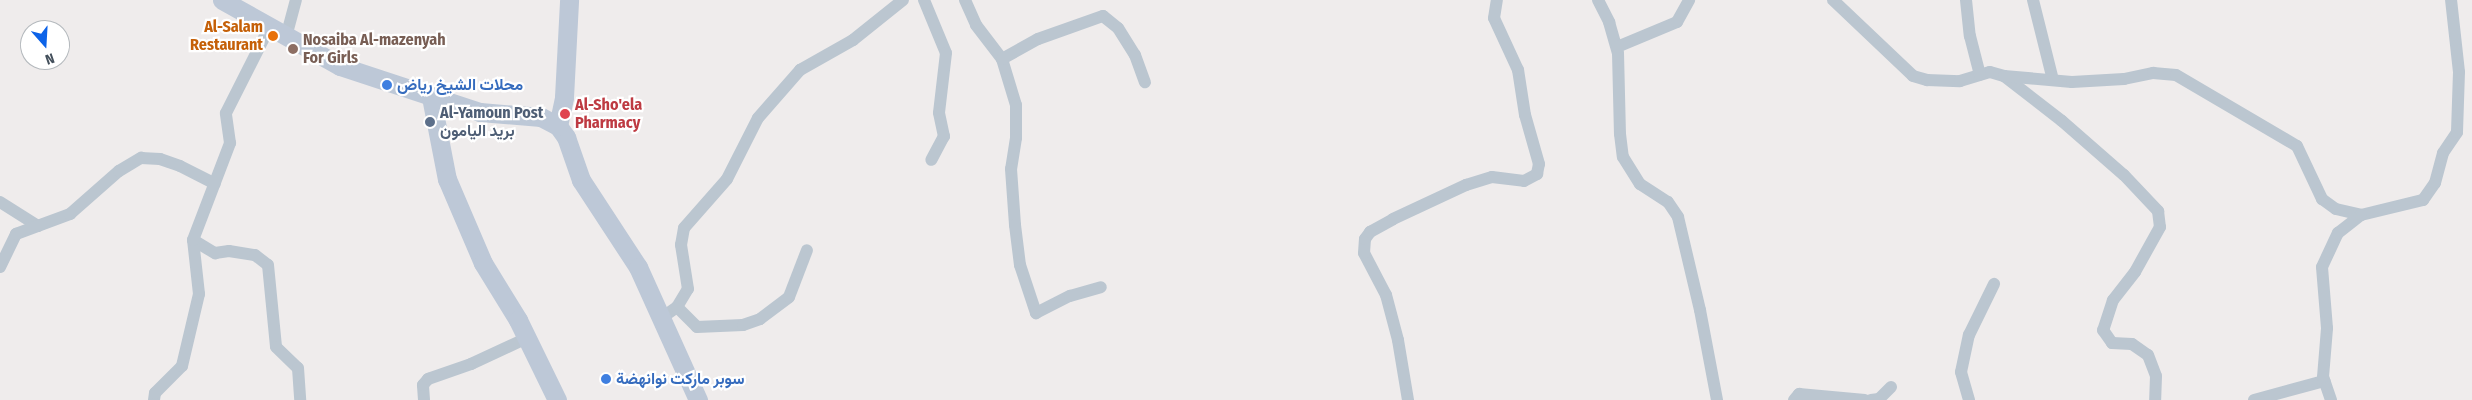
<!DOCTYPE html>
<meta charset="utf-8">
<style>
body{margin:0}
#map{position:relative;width:2472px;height:400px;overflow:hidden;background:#efecec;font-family:"Fira Sans Condensed",Vazirmatn,sans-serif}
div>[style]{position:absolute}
.street>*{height:12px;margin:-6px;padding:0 6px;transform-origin:6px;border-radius:6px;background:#bbc6d0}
.secondary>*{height:19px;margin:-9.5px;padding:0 9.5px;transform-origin:9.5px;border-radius:9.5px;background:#bdc8d7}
.dots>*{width:14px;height:14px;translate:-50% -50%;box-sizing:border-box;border:2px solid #fff;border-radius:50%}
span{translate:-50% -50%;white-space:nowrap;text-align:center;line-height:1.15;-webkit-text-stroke:4.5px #fff;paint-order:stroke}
.food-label{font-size:16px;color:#c56008;font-weight:700}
.right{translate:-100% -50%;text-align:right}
.education-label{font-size:16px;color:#785e54;font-weight:700}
.left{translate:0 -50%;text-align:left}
.shop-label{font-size:16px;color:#366cbe;font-weight:700}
.health-label{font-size:16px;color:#be3a42;font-weight:700}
.service-label{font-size:16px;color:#4e5e75;font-weight:700}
.north{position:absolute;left:20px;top:20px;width:50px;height:50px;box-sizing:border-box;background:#fff;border:1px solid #b4b9bd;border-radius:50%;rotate:161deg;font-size:14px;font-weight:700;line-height:20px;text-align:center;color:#434f5b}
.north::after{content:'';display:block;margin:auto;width:18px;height:22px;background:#0d63e8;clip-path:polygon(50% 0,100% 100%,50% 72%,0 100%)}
</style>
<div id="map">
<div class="street">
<i style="left:924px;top:0;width:57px;rotate:67.5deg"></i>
<i style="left:946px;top:53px;width:60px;rotate:96.7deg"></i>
<i style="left:939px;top:113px;width:24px;rotate:78deg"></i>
<i style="left:944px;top:136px;width:27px;rotate:118deg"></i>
<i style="left:965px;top:0;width:27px;rotate:66deg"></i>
<i style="left:976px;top:25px;width:43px;rotate:52.6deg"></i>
<i style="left:1002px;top:59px;width:48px;rotate:73.1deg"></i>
<i style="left:1016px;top:105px;width:33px;rotate:90deg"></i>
<i style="left:1016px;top:138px;width:31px;rotate:99deg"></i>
<i style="left:1011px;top:169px;width:56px;rotate:85.9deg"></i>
<i style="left:1015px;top:225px;width:40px;rotate:82.9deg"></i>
<i style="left:1020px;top:265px;width:51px;rotate:71.6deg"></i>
<i style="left:1036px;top:313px;width:38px;rotate:-27deg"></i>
<i style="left:1070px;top:296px;width:32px;rotate:-16deg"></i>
<i style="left:1598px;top:0;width:25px;rotate:63deg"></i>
<i style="left:1609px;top:22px;width:32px;rotate:74deg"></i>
<i style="left:1618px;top:53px;width:81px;rotate:88.6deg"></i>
<i style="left:1620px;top:134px;width:23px;rotate:83deg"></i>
<i style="left:1623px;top:157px;width:32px;rotate:58deg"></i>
<i style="left:1640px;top:184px;width:33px;rotate:33deg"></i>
<i style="left:1668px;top:202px;width:18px;rotate:56deg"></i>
<i style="left:1678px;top:217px;width:96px;rotate:76.7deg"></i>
<i style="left:1700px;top:310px;width:92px;rotate:79.3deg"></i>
<i style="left:1833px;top:0;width:110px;rotate:43.5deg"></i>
<i style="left:1913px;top:76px;width:15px;rotate:16deg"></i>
<i style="left:1927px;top:80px;width:33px;rotate:2deg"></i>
<i style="left:1960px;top:81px;width:31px;rotate:-17deg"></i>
<i style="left:1990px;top:72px;width:15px;rotate:16deg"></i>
<i style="left:2004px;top:76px;width:73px;rotate:37.8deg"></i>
<i style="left:2062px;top:121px;width:82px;rotate:41.1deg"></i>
<i style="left:2124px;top:175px;width:50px;rotate:46.6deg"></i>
<i style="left:2158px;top:211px;width:16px;rotate:83deg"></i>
<i style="left:2160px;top:227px;width:51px;rotate:119.1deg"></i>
<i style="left:2135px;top:272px;width:36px;rotate:128deg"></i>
<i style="left:2113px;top:300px;width:32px;rotate:108deg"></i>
<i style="left:2103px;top:330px;width:16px;rotate:55deg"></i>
<i style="left:2112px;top:343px;width:20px;rotate:3deg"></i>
<i style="left:2132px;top:344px;width:19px;rotate:35deg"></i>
<i style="left:2148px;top:355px;width:22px;rotate:69deg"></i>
<i style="left:2156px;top:376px;width:24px;rotate:92deg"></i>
<i style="left:1966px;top:0;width:36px;rotate:84deg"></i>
<i style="left:1970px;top:36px;width:40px;rotate:75.6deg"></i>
<i style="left:2033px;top:0;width:82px;rotate:76deg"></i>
<i style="left:286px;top:37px;width:38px;rotate:-75deg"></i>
<i style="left:1617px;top:47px;width:65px;rotate:-22.6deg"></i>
<i style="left:1677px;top:22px;width:25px;rotate:-61deg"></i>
<i style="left:1002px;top:59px;width:41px;rotate:-29.1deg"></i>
<i style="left:1038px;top:39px;width:69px;rotate:-19.5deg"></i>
<i style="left:1103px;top:16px;width:19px;rotate:39deg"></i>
<i style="left:1118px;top:28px;width:32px;rotate:58deg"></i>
<i style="left:1135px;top:55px;width:29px;rotate:70deg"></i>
<i style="left:2004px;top:76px;width:68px;rotate:5deg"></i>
<i style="left:2072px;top:82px;width:52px;rotate:-3.3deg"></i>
<i style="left:2124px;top:79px;width:30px;rotate:-12deg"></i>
<i style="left:2153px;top:73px;width:23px;rotate:5deg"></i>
<i style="left:2176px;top:75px;width:140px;rotate:30.4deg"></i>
<i style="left:2297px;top:146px;width:59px;rotate:64.7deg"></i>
<i style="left:2322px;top:199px;width:17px;rotate:36deg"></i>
<i style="left:2336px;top:209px;width:26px;rotate:13deg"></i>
<i style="left:2361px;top:215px;width:64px;rotate:-13.6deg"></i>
<i style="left:2423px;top:200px;width:21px;rotate:-55deg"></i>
<i style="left:2435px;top:183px;width:31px;rotate:-75deg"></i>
<i style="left:2443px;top:153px;width:25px;rotate:-56deg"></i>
<i style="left:2457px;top:132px;width:60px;rotate:-88.1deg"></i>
<i style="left:2459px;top:72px;width:72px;rotate:-96.3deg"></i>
<i style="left:0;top:202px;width:45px;rotate:32.3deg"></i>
<i style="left:193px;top:240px;width:26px;rotate:31deg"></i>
<i style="left:215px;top:253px;width:14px;rotate:-8deg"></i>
<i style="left:229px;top:251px;width:26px;rotate:9deg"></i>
<i style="left:255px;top:255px;width:16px;rotate:38deg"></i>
<i style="left:268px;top:265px;width:82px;rotate:84.4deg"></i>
<i style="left:276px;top:347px;width:30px;rotate:44deg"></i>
<i style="left:298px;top:368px;width:32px;rotate:86deg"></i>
<i style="left:0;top:267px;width:37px;rotate:-64deg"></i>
<i style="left:16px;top:234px;width:58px;rotate:-20.3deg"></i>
<i style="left:70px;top:214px;width:65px;rotate:-41.3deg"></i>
<i style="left:119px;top:171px;width:26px;rotate:-31deg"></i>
<i style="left:141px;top:158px;width:19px;rotate:3deg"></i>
<i style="left:160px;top:159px;width:21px;rotate:19deg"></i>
<i style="left:180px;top:166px;width:39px;rotate:27deg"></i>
<i style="left:677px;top:307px;width:28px;rotate:45deg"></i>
<i style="left:697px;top:327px;width:46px;rotate:-2.5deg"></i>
<i style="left:743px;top:325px;width:18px;rotate:-19deg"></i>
<i style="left:760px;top:319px;width:36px;rotate:-37deg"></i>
<i style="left:789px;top:297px;width:50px;rotate:-69deg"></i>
<i style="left:660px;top:319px;width:21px;rotate:-35deg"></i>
<i style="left:677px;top:307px;width:21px;rotate:-59deg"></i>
<i style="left:688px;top:289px;width:45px;rotate:-99deg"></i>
<i style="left:681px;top:245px;width:17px;rotate:-80deg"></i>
<i style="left:684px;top:228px;width:65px;rotate:-48.7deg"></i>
<i style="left:727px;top:179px;width:68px;rotate:-63.1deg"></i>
<i style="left:758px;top:118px;width:64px;rotate:-48.8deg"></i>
<i style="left:800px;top:70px;width:61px;rotate:-29.5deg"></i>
<i style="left:853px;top:40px;width:64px;rotate:-38.7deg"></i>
<i style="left:154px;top:400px;width:7px;rotate:-82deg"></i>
<i style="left:155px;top:393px;width:38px;rotate:-45deg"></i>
<i style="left:182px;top:366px;width:74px;rotate:-76.7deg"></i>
<i style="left:199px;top:294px;width:54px;rotate:-96.3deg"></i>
<i style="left:193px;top:240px;width:104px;rotate:-69.1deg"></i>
<i style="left:230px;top:143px;width:30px;rotate:-98deg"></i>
<i style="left:226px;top:113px;width:95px;rotate:-63.2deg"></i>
<i style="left:424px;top:400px;width:15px;rotate:-94deg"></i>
<i style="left:423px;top:385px;width:8px;rotate:-50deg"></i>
<i style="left:428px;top:379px;width:46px;rotate:-19.2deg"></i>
<i style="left:471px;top:364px;width:62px;rotate:-24.9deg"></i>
<i style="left:1408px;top:400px;width:61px;rotate:-99.5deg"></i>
<i style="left:1398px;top:340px;width:47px;rotate:-104.9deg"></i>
<i style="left:1386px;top:295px;width:47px;rotate:-117.6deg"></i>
<i style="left:1364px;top:253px;width:14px;rotate:-86deg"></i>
<i style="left:1365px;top:239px;width:9px;rotate:-54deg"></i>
<i style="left:1370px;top:232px;width:26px;rotate:-29deg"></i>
<i style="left:1393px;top:219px;width:81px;rotate:-25deg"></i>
<i style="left:1466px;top:185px;width:27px;rotate:-17deg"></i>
<i style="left:1492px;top:177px;width:32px;rotate:7deg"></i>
<i style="left:1524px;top:181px;width:15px;rotate:-28deg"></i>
<i style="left:1537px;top:174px;width:10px;rotate:-79deg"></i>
<i style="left:1539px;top:164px;width:51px;rotate:-105.9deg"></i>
<i style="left:1525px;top:115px;width:46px;rotate:-98.8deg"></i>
<i style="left:1518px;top:70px;width:57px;rotate:-114.8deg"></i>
<i style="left:1494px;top:18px;width:18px;rotate:-81deg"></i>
<i style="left:1794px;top:400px;width:8px;rotate:-50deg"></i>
<i style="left:1799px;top:394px;width:66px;rotate:5.2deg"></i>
<i style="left:1871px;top:400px;width:8px;rotate:-7deg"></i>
<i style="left:1879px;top:399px;width:17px;rotate:-45deg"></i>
<i style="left:1969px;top:400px;width:29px;rotate:-106deg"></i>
<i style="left:1961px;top:372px;width:38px;rotate:-78deg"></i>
<i style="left:1969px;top:335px;width:57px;rotate:-63.9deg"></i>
<i style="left:2254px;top:400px;width:73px;rotate:-15.2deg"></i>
<i style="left:2331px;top:400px;width:24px;rotate:-109deg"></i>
<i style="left:2323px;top:377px;width:49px;rotate:-85.3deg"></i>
<i style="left:2327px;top:328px;width:61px;rotate:-94.7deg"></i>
<i style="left:2322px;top:267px;width:38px;rotate:-65deg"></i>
<i style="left:2338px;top:233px;width:29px;rotate:-38deg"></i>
</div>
<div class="secondary">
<i style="left:222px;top:0;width:135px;rotate:29.2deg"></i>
<i style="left:340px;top:66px;width:147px;rotate:18.2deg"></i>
<i style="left:480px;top:112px;width:61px;rotate:4.7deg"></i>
<i style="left:541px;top:117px;width:19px;rotate:28deg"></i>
<i style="left:558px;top:126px;width:14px;rotate:54deg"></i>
<i style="left:566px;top:137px;width:46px;rotate:70.8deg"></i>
<i style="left:581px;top:180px;width:104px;rotate:56.8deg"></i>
<i style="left:638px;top:267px;width:146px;rotate:65.7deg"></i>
<i style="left:431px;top:97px;width:84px;rotate:79deg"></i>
<i style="left:447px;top:179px;width:91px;rotate:66.8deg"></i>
<i style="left:483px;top:263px;width:67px;rotate:58.4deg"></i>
<i style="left:518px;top:320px;width:89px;rotate:64deg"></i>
<i style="left:558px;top:126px;width:30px;rotate:-78deg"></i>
<i style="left:564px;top:97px;width:97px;rotate:-87deg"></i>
</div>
<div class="dots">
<i style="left:273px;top:36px;background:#e8710a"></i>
<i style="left:293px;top:49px;background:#8d6e63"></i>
<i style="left:387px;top:85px;background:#3f7fe0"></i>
<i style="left:565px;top:114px;background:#e0444e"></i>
<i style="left:430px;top:122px;background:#5c6f8a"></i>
<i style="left:606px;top:379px;background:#3f7fe0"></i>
</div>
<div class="food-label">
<span class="right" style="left:263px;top:36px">Al-Salam<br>Restaurant</span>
</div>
<div class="education-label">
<span class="left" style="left:303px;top:49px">Nosaiba Al-mazenyah<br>For Girls</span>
</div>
<div class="shop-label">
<span class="left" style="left:397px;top:85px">محلات الشيخ رياض</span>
<span class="left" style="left:616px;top:379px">سوبر ماركت نوانهضة</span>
</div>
<div class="health-label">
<span class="left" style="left:575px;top:114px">Al-Sho'ela<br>Pharmacy</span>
</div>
<div class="service-label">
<span class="left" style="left:440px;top:122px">Al-Yamoun Post<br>بريد اليامون</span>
</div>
<div class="north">N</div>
</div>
